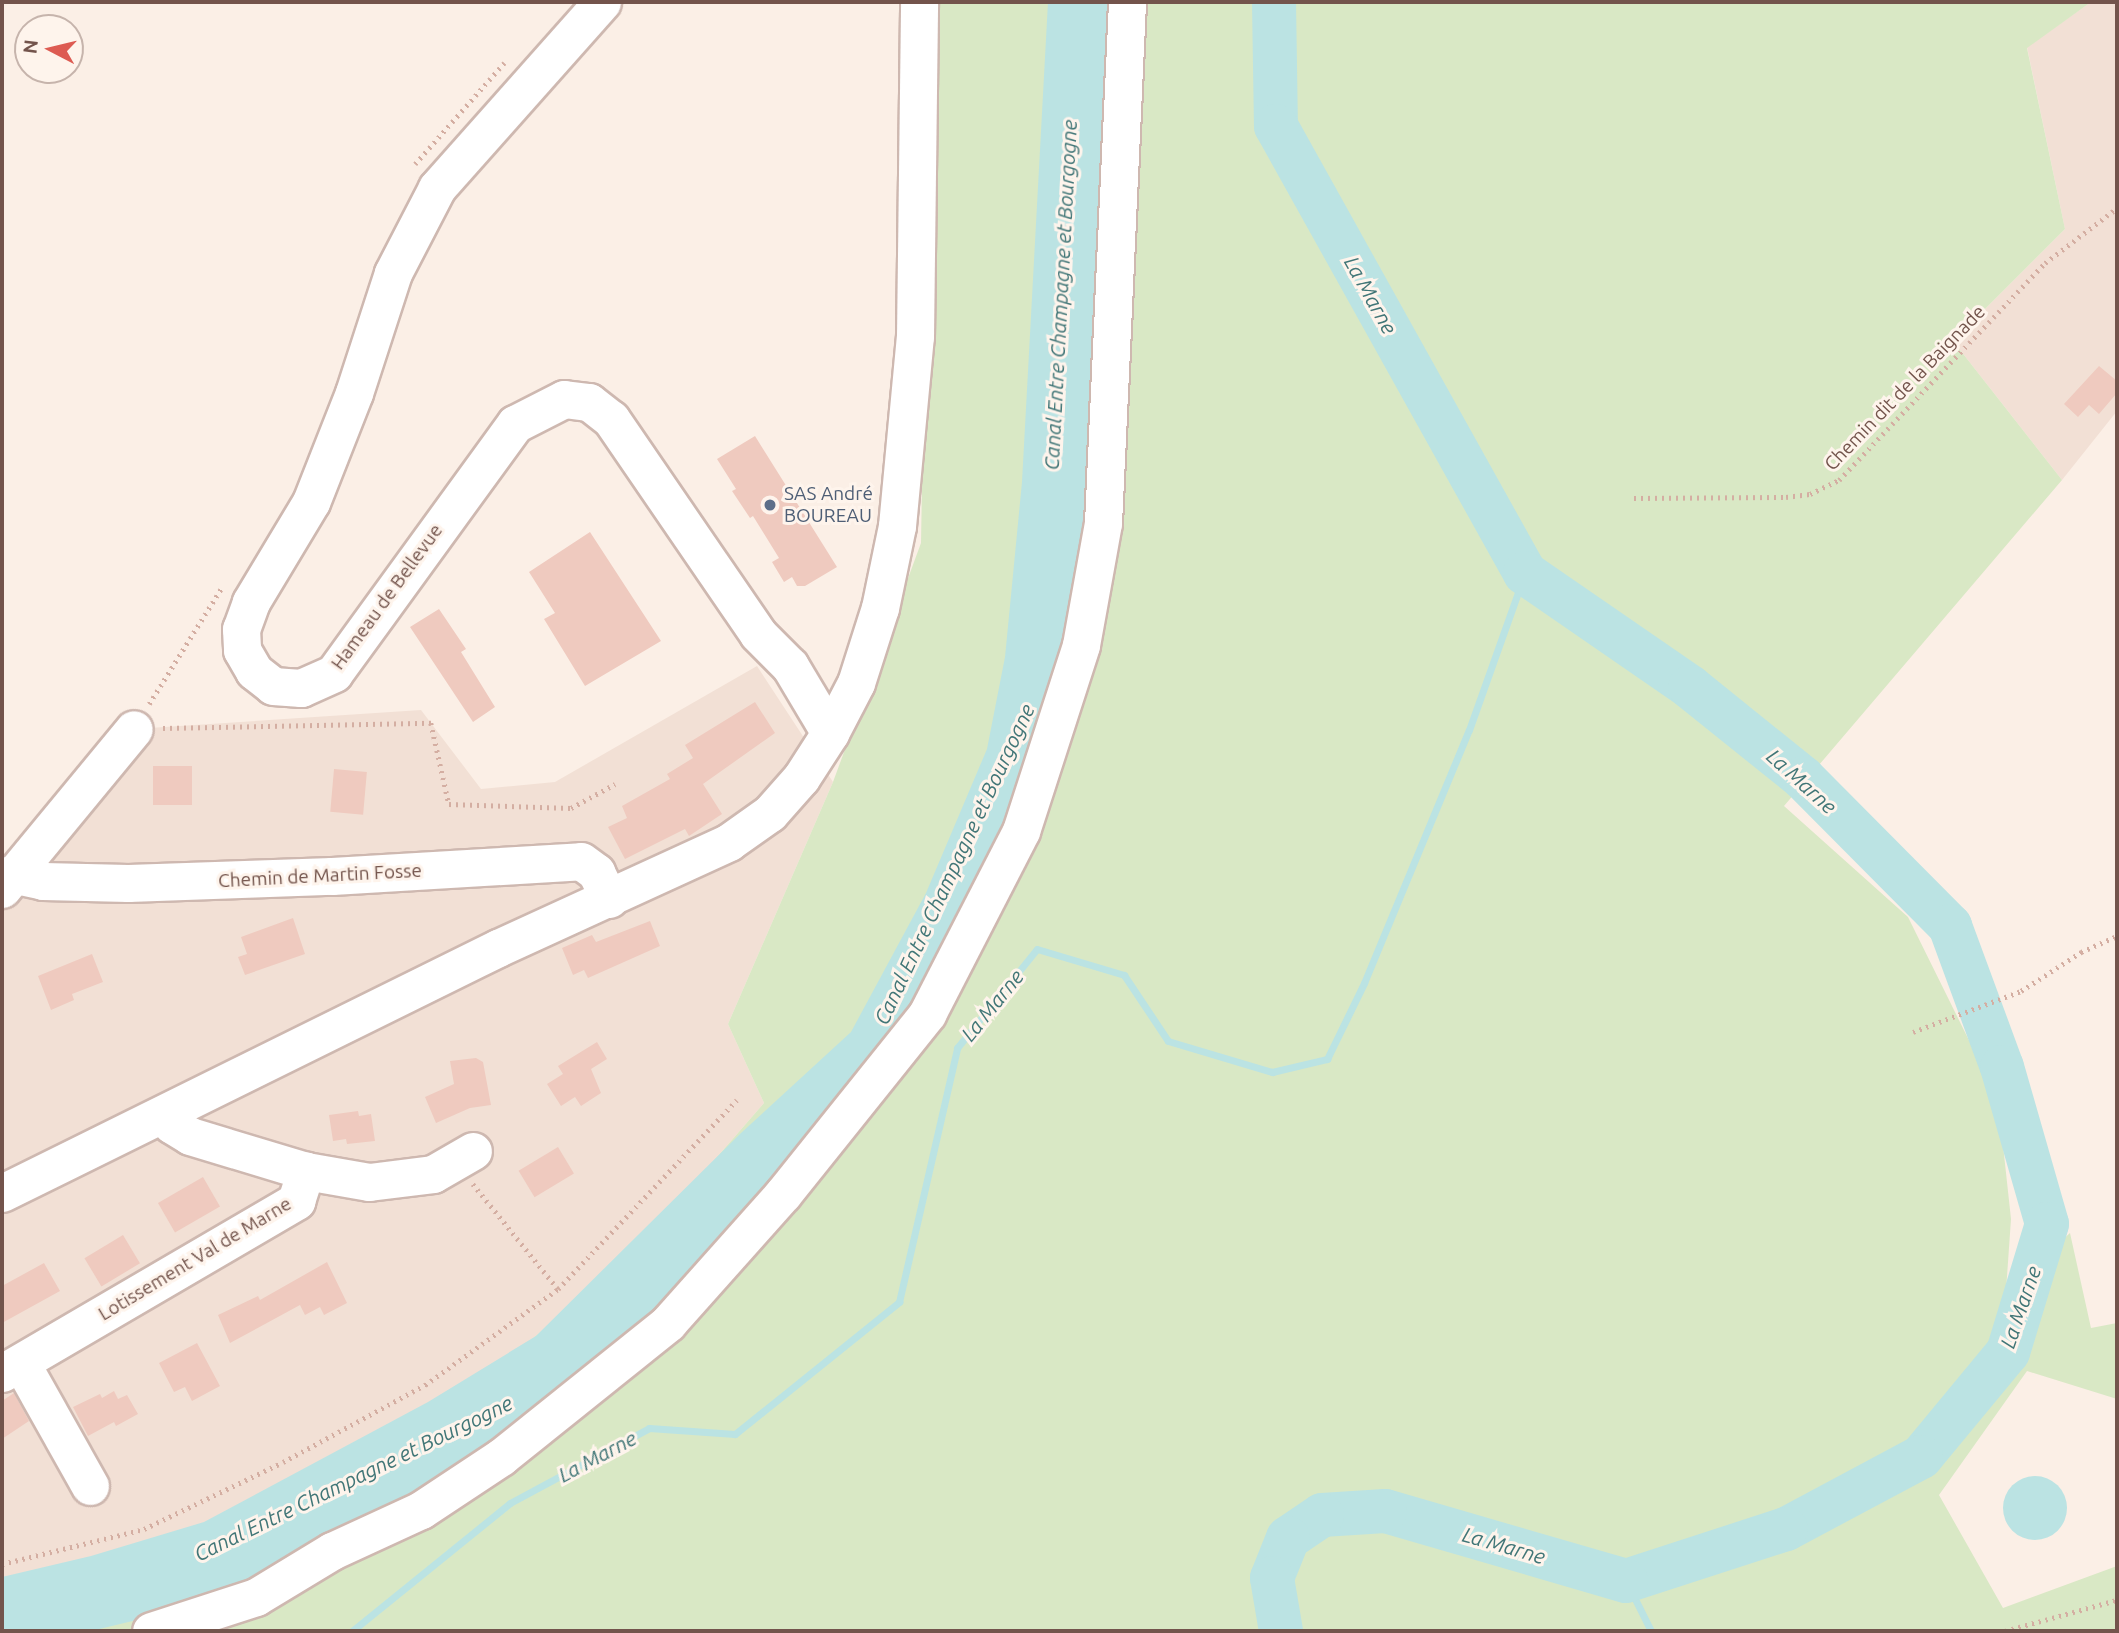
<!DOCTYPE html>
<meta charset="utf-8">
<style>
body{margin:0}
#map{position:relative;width:2119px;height:1633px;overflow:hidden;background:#fbefe6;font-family:Ubuntu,sans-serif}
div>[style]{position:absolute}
.residential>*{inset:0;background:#f2e0d5}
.green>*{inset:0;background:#d9e8c5}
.water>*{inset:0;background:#bbe3e3}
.round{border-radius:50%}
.stream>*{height:7px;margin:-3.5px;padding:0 3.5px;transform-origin:3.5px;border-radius:3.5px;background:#bbe3e3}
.river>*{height:44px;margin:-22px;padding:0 22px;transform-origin:22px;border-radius:22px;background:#bbe3e3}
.building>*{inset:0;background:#efcabf;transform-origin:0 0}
.path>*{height:4.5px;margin-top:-2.25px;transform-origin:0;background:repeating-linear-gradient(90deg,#d4aea2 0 2px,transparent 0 7px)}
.roads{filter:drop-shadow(2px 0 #ceb8b0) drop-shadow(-2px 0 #ceb8b0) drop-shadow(0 2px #ceb8b0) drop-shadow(0 -2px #ceb8b0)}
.minor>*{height:37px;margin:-18.5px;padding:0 18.5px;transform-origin:18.5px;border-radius:18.5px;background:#fff}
.dots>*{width:19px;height:19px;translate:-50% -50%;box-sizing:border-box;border:4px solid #fef4ec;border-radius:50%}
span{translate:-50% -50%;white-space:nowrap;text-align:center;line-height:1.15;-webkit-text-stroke:6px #fef4ec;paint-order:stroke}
.street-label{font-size:19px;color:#73544c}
.service-label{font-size:19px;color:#4e5e75}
.left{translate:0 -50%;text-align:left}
.water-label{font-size:21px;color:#417677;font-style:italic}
.frame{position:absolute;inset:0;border:4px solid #73544c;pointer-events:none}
.north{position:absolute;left:14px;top:14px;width:70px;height:70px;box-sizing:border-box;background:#fef4ec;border:2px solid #c6b4ac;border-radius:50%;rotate:277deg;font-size:19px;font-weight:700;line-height:28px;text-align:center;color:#73544c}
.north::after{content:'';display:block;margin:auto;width:24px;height:32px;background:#dd5b52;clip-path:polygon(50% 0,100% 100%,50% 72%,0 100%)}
</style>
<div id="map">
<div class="residential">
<i style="clip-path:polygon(2091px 2px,2117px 2px,2117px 411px,2062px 480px,1953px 341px,2065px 229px,2027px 47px)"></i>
<i style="clip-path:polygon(757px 666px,833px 782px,728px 1024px,764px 1103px,630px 1257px,445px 1412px,2px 1631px,2px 859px,19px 850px,134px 729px,421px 710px,481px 789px,555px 782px)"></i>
</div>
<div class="green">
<i style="clip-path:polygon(912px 2px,2091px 2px,2027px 48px,2065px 229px,1953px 341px,2062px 480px,1784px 806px,1908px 917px,1998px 1099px,2011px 1219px,2006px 1291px,2070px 1233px,2091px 1328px,2117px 1323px,2117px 1399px,2027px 1371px,1939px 1495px,2003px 1608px,2117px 1566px,2117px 1631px,26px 1631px,445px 1412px,630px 1257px,764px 1103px,728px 1024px,833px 782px,921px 543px,930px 22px)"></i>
</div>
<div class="water">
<i style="clip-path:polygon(1048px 2px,1120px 2px,1097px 487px,1045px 745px,937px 978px,706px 1269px,432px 1491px,199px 1605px,91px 1631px,2px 1631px,2px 1577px,91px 1556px,204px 1522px,428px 1402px,536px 1336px,741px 1133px,851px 1032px,926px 893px,987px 749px,1005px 657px,1022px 482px)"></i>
<i class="round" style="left:2003px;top:1476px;width:64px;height:64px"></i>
</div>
<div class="stream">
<i style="left:1626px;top:1581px;width:56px;rotate:63.4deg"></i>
<i style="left:352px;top:1631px;width:203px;rotate:-39deg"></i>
<i style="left:510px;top:1503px;width:158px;rotate:-28.3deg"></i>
<i style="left:649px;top:1428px;width:86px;rotate:4deg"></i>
<i style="left:735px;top:1434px;width:211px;rotate:-38.8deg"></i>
<i style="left:899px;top:1302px;width:261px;rotate:-77.1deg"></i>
<i style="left:957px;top:1048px;width:127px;rotate:-51.1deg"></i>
<i style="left:1037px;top:949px;width:91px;rotate:16.6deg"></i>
<i style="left:1124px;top:975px;width:79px;rotate:56.3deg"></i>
<i style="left:1168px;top:1041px;width:109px;rotate:16.6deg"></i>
<i style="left:1272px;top:1072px;width:57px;rotate:-13.3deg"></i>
<i style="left:1327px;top:1059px;width:85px;rotate:-64deg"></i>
<i style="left:1364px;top:983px;width:274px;rotate:-67.5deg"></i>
<i style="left:1469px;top:730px;width:167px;rotate:-70.4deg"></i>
</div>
<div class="river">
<i style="left:1274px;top:2px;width:124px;rotate:89.1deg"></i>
<i style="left:1276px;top:126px;width:512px;rotate:60.88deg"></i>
<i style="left:1525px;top:573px;width:201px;rotate:34.6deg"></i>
<i style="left:1690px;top:687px;width:145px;rotate:38.8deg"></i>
<i style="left:1803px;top:778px;width:209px;rotate:45.2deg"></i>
<i style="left:1950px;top:926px;width:150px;rotate:69.8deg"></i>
<i style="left:2002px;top:1067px;width:163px;rotate:74deg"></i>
<i style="left:2047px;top:1224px;width:134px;rotate:106.9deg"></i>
<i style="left:2008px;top:1352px;width:136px;rotate:129.6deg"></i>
<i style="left:1921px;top:1457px;width:153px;rotate:151.9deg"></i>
<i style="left:1786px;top:1529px;width:168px;rotate:162deg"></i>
<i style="left:1626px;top:1581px;width:251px;rotate:-163.8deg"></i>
<i style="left:1385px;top:1511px;width:63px;rotate:176.4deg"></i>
<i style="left:1322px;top:1515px;width:41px;rotate:145.9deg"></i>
<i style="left:1288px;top:1538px;width:43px;rotate:111.8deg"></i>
<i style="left:1272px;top:1578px;width:54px;rotate:80.4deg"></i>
</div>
<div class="building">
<i style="clip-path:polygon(2099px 366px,2117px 381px,2117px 393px,2099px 414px,2089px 405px,2078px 417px,2064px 404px)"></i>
<i style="clip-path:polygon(755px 436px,837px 567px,805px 586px,797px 586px,792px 577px,784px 582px,772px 562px,779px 558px,753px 516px,750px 518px,732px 491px,736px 489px,717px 459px)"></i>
<i style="clip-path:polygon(590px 532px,661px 641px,585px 686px,544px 619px,555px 613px,529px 572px)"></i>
<i style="clip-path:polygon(439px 609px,466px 649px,461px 652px,495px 707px,473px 722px,410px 627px)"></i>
<i style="clip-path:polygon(755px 702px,775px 733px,703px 784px,722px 814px,689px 836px,685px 829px,625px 859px,608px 827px,627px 818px,622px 806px,670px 779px,667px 774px,693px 758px,685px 745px)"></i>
<i style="left:153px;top:766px;width:39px;height:39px"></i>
<i style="left:334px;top:769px;width:33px;height:43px;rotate:5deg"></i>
<i style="clip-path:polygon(293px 918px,305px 954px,245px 975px,238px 957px,247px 954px,241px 937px)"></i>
<i style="clip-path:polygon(650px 921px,660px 946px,588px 978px,584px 970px,573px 975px,562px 948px,592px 935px,596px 942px)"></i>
<i style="clip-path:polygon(92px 954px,103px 982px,72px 994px,74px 1000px,51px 1010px,38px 976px)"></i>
<i style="clip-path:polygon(597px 1042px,607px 1059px,591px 1069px,601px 1093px,581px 1106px,575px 1097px,561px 1106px,547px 1084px,563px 1074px,558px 1066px)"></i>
<i style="clip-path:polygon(476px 1058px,483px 1062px,491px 1105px,470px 1108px,436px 1123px,425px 1097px,454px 1084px,450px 1061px)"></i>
<i style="clip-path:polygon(358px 1111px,359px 1116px,371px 1114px,375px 1141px,347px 1144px,346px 1139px,333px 1141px,329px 1115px)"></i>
<i style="left:558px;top:1147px;width:31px;height:46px;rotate:59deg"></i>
<i style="left:203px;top:1177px;width:34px;height:52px;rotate:60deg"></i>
<i style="left:123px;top:1235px;width:33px;height:45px;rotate:59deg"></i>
<i style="clip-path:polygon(327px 1262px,347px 1303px,324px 1315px,320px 1307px,305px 1315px,300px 1305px,230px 1343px,218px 1315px,258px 1296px,260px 1300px)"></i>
<i style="clip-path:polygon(44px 1263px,60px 1291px,2px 1323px,2px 1286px)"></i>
<i style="clip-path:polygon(197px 1343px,220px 1386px,192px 1401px,185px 1387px,174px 1392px,159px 1363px)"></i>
<i style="clip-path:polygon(114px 1391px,118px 1399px,127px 1395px,138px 1414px,116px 1426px,114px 1422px,88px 1436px,73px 1407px,100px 1394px,102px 1398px)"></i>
<i style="clip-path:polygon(14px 1393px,29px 1421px,2px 1439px,2px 1401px)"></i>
</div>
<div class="path">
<i style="left:415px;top:164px;width:135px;rotate:-48.6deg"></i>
<i style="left:1634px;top:498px;width:152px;rotate:-0.4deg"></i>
<i style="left:1786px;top:497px;width:24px;rotate:-7deg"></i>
<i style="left:1810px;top:494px;width:32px;rotate:-26deg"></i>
<i style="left:1839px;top:480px;width:299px;rotate:-46.5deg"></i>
<i style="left:2045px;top:263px;width:91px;rotate:-37.4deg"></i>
<i style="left:149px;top:704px;width:138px;rotate:-58deg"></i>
<i style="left:163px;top:728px;width:268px;rotate:-1.1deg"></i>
<i style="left:431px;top:723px;width:83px;rotate:77.5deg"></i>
<i style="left:449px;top:804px;width:122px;rotate:1.9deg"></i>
<i style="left:571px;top:808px;width:50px;rotate:-28.6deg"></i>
<i style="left:1913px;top:1032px;width:116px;rotate:-20.8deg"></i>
<i style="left:2021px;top:991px;width:72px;rotate:-33deg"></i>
<i style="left:2081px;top:952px;width:39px;rotate:-24deg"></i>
<i style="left:473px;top:1184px;width:135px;rotate:51deg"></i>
<i style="left:2px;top:1564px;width:146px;rotate:-13.8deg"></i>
<i style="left:144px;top:1529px;width:154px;rotate:-25.7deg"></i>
<i style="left:283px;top:1462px;width:162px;rotate:-28.5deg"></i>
<i style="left:425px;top:1385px;width:164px;rotate:-35.8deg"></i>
<i style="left:558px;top:1289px;width:260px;rotate:-46.6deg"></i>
<i style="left:2005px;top:1631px;width:116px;rotate:-15.5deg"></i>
</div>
<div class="roads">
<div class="minor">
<i style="left:602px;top:2px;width:249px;rotate:131.6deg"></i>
<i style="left:437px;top:188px;width:96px;rotate:117.4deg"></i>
<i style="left:393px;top:273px;width:126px;rotate:108deg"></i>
<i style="left:354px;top:393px;width:117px;rotate:111.5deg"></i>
<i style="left:311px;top:502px;width:117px;rotate:121deg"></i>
<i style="left:251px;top:602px;width:29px;rotate:110deg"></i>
<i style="left:241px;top:629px;width:21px;rotate:87deg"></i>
<i style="left:242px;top:650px;width:24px;rotate:60deg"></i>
<i style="left:254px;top:671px;width:24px;rotate:38deg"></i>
<i style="left:273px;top:686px;width:28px;rotate:4deg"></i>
<i style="left:301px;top:688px;width:36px;rotate:-24deg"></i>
<i style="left:334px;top:673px;width:308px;rotate:-54deg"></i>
<i style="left:515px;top:424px;width:55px;rotate:-27deg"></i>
<i style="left:564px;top:399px;width:25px;rotate:7deg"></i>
<i style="left:589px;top:402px;width:28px;rotate:38deg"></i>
<i style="left:611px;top:419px;width:260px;rotate:55.6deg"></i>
<i style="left:758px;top:634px;width:45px;rotate:45deg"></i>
<i style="left:790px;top:666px;width:78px;rotate:59.2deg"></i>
<i style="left:11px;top:874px;width:33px;rotate:12deg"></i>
<i style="left:43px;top:881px;width:85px;rotate:1.3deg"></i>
<i style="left:128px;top:883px;width:204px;rotate:-2deg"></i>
<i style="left:332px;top:876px;width:249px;rotate:-3.4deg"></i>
<i style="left:581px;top:861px;width:19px;rotate:36deg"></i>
<i style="left:596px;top:872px;width:30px;rotate:64deg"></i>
<i style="left:2px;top:889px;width:207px;rotate:-50.5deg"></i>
<i style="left:166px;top:1113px;width:13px;rotate:63deg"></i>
<i style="left:172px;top:1125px;width:21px;rotate:31deg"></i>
<i style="left:190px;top:1136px;width:121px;rotate:16.8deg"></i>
<i style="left:2px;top:1193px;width:553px;rotate:-26.29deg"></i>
<i style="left:498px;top:948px;width:254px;rotate:-24.6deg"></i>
<i style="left:729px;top:842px;width:50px;rotate:-35.3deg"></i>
<i style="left:770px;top:813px;width:47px;rotate:-48.5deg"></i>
<i style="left:801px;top:778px;width:54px;rotate:-57.2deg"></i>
<i style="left:830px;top:733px;width:56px;rotate:-62.5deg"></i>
<i style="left:856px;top:683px;width:79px;rotate:-72.3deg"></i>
<i style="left:880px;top:608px;width:84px;rotate:-78.3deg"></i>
<i style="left:897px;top:526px;width:190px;rotate:-84.6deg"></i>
<i style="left:915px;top:337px;width:335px;rotate:-89.3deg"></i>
<i style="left:21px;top:1363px;width:141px;rotate:60.7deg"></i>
<i style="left:2px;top:1373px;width:341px;rotate:-30.3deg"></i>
<i style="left:296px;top:1201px;width:32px;rotate:-72deg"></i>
<i style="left:306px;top:1171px;width:64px;rotate:9.9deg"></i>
<i style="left:369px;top:1182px;width:64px;rotate:-7.1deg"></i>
<i style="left:433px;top:1174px;width:46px;rotate:-29.9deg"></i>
<i style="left:151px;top:1631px;width:110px;rotate:-17.9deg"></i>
<i style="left:256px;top:1597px;width:89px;rotate:-31.2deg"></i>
<i style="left:332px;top:1551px;width:98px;rotate:-24.7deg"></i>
<i style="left:421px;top:1510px;width:96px;rotate:-33.5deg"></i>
<i style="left:501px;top:1457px;width:214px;rotate:-38.7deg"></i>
<i style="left:668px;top:1323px;width:173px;rotate:-48.3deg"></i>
<i style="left:783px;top:1194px;width:231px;rotate:-51.3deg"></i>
<i style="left:927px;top:1014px;width:206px;rotate:-62.8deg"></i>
<i style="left:1021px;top:831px;width:195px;rotate:-72.1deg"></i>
<i style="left:1081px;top:645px;width:124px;rotate:-79.8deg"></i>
<i style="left:1103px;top:523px;width:522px;rotate:-87.36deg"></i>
</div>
</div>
<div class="dots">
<i style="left:770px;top:505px;background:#5c6f8a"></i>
</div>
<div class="street-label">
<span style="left:1905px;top:388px;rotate:-46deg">Chemin dit de la Baignade</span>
<span style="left:387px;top:597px;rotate:-54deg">Hameau de Bellevue</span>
<span style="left:320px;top:876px;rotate:-3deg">Chemin de Martin Fosse</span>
<span style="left:195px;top:1259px;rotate:-31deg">Lotissement Val de Marne</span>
</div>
<div class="service-label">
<span class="left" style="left:784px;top:505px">SAS André<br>BOUREAU</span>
</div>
<div class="water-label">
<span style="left:1060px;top:295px;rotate:-87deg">Canal Entre Champagne et Bourgogne</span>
<span style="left:1371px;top:295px;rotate:61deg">La Marne</span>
<span style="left:1802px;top:781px;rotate:42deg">La Marne</span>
<span style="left:954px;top:864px;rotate:-65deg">Canal Entre Champagne et Bourgogne</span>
<span style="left:992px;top:1005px;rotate:-51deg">La Marne</span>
<span style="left:2020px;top:1307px;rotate:-71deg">La Marne</span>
<span style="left:597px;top:1456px;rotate:-28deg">La Marne</span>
<span style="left:353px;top:1478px;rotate:-26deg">Canal Entre Champagne et Bourgogne</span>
<span style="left:1504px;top:1545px;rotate:16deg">La Marne</span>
</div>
<div class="frame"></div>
<div class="north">N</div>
</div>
